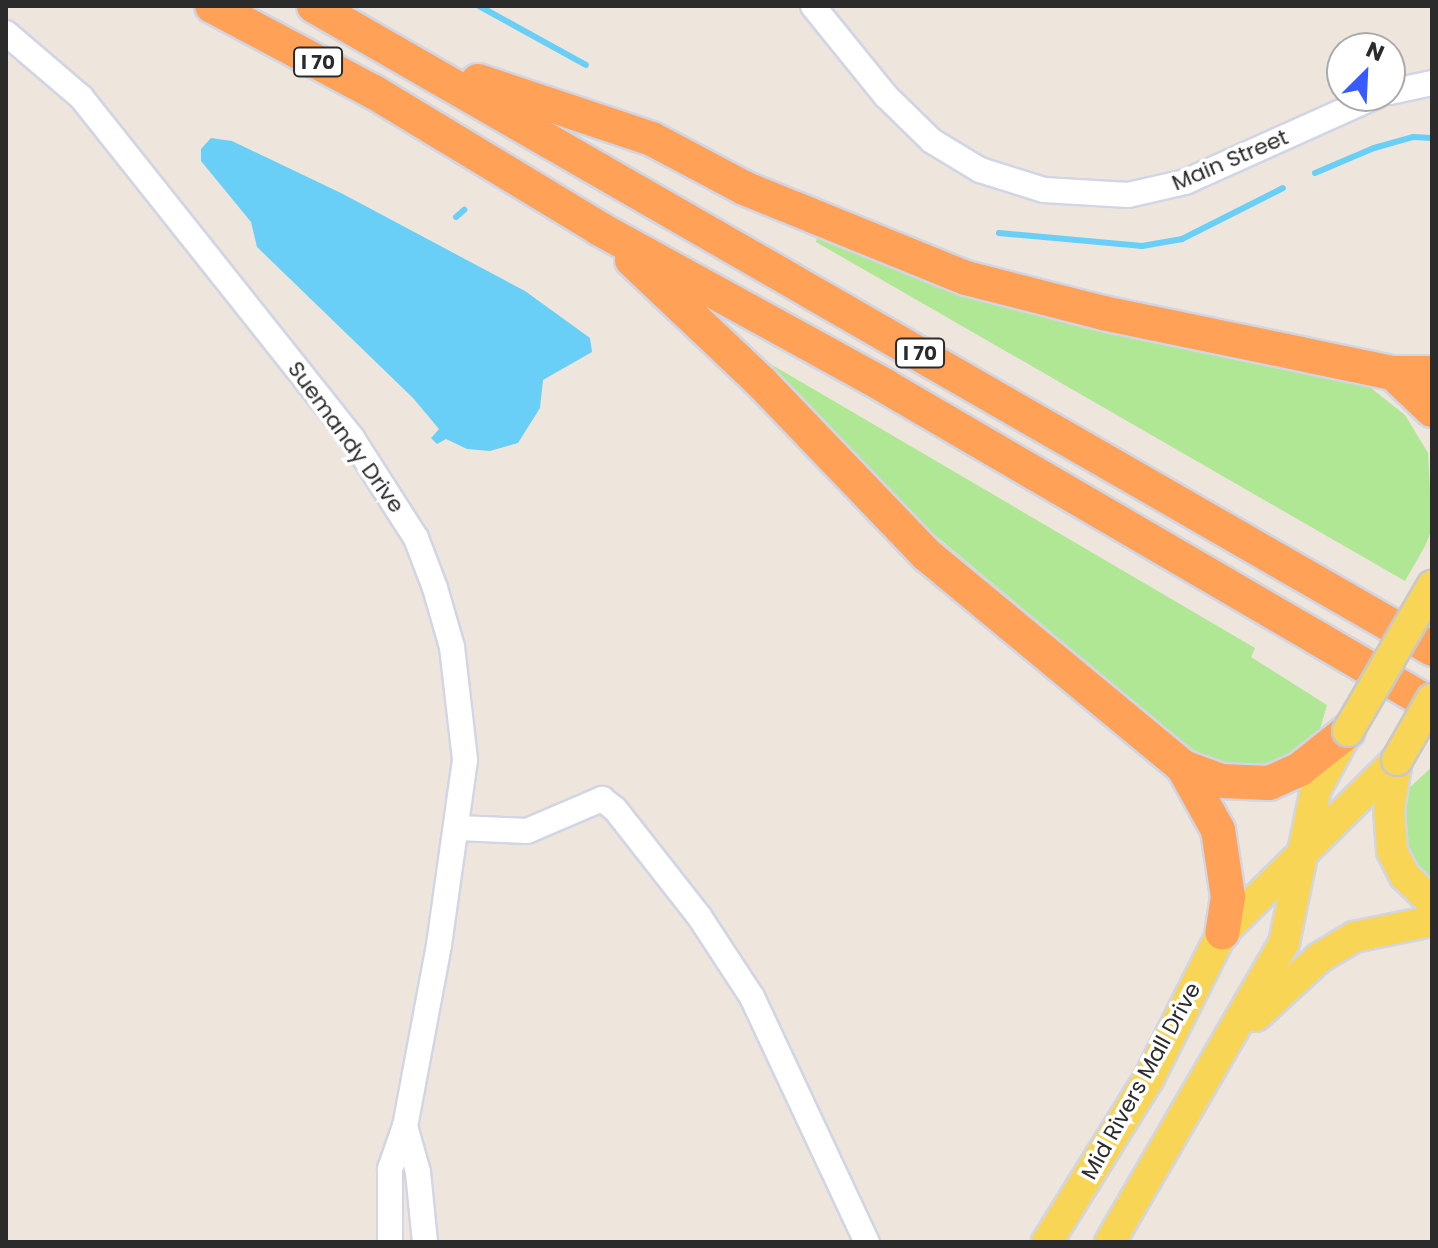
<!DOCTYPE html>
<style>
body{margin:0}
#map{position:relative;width:1438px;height:1248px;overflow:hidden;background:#eee6dc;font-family:Poppins,sans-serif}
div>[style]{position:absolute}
.green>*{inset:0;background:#b0e795}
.water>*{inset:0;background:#69cff6}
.stream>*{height:6px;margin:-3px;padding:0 3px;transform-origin:3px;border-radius:3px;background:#69cff6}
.roads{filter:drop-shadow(2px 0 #d1d5e4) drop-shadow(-2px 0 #d1d5e4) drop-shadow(0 2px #d1d5e4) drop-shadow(0 -2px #d1d5e4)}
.minor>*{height:24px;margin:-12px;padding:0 12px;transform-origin:12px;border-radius:12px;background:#fff}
.major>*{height:30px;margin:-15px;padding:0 15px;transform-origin:15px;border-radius:15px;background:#f9d556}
.highway>*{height:34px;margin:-17px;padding:0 17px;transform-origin:17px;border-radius:17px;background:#ffa156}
.bridges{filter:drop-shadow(2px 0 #c8c8c8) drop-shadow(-2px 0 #c8c8c8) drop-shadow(0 2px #c8c8c8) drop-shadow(0 -2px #c8c8c8)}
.major-bridge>*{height:30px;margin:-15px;padding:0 15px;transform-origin:15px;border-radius:15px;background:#f9d556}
span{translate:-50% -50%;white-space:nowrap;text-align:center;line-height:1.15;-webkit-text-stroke:7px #fff;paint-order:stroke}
.shield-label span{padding:2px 6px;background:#fff;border:2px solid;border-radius:6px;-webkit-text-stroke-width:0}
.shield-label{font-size:20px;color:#2b2b2b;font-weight:700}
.street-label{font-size:22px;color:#2b2b2b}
.frame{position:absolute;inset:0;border:8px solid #2b2b2b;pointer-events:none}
.north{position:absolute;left:1326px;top:32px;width:80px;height:80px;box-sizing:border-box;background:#fff;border:2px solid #aaa;border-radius:50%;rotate:24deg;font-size:22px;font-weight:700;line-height:32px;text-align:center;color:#2b2b2b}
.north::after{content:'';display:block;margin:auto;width:28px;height:36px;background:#385bff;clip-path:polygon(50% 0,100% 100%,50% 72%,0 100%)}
</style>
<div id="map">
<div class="green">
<i style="clip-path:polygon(817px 238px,935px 282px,1366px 384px,1405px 415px,1428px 453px,1432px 529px,1425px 546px,1405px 581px,816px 242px)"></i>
<i style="clip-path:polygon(755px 355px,1255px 648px,1251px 657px,1327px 705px,1318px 736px,1276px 765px,1233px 768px,1202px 758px,924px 526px)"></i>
<i style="clip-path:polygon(1432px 767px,1432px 886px,1409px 857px,1404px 837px,1408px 789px)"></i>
</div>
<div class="water">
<i style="clip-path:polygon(211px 138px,232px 141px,341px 193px,525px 291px,590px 338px,592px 352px,543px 380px,540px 408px,518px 443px,490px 451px,467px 449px,446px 439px,437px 444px,431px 438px,439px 429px,413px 398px,257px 247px,251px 222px,201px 161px,201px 149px)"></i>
</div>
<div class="stream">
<i style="left:479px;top:6px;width:122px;rotate:28.9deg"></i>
<i style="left:1315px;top:173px;width:64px;rotate:-23deg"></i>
<i style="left:1374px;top:148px;width:41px;rotate:-15.8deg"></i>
<i style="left:1413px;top:137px;width:19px;rotate:3deg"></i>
<i style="left:456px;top:217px;width:11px;rotate:-41deg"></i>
<i style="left:999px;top:233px;width:144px;rotate:5.2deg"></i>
<i style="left:1142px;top:246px;width:41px;rotate:-9.9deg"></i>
<i style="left:1182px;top:239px;width:113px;rotate:-26.8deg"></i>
</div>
<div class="roads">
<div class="minor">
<i style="left:813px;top:6px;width:116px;rotate:51deg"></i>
<i style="left:886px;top:96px;width:64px;rotate:44.4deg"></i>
<i style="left:932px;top:141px;width:56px;rotate:31.1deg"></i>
<i style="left:980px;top:170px;width:67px;rotate:17.4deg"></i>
<i style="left:1044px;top:190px;width:84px;rotate:3.4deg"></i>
<i style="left:1128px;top:195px;width:58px;rotate:-12.8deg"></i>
<i style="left:1185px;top:182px;width:209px;rotate:-24.2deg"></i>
<i style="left:6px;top:33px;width:99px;rotate:40.5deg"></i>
<i style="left:81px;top:97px;width:436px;rotate:51.5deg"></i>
<i style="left:352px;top:438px;width:119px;rotate:57.4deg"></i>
<i style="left:416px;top:538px;width:53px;rotate:69.2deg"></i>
<i style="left:435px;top:588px;width:61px;rotate:73.9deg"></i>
<i style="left:452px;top:647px;width:114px;rotate:83.4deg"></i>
<i style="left:465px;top:760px;width:187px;rotate:98deg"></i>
<i style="left:439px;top:945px;width:184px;rotate:100.6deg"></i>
<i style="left:405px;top:1126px;width:46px;rotate:109.2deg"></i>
<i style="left:390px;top:1169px;width:73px;rotate:90deg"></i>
<i style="left:1390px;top:92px;width:43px;rotate:-12.1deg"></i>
<i style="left:458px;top:828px;width:69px;rotate:2.5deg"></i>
<i style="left:527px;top:831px;width:82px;rotate:-23.1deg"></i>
<i style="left:602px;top:799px;width:16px;rotate:38deg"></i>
<i style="left:615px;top:809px;width:136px;rotate:51.9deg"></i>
<i style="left:699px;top:916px;width:97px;rotate:56.8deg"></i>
<i style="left:752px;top:997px;width:271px;rotate:64.9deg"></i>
<i style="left:405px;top:1126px;width:48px;rotate:74.2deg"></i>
<i style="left:418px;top:1172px;width:70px;rotate:84.3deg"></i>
</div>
<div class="major">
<i style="left:1397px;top:760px;width:51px;rotate:99.1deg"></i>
<i style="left:1389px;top:810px;width:41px;rotate:85.8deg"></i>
<i style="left:1392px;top:851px;width:28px;rotate:63deg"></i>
<i style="left:1405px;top:876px;width:37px;rotate:44deg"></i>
<i style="left:1256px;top:1016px;width:86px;rotate:-42.6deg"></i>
<i style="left:1319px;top:958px;width:41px;rotate:-31deg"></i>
<i style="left:1354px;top:937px;width:80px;rotate:-11.6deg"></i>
<i style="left:1047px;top:1242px;width:193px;rotate:-58.1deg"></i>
<i style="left:1149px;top:1078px;width:162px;rotate:-63.3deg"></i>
<i style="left:1222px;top:933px;width:246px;rotate:-44.7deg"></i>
<i style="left:1110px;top:1242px;width:346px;rotate:-59.8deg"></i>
<i style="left:1284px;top:943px;width:157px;rotate:-78.3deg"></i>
<i style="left:1316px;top:789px;width:63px;rotate:-61.4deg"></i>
</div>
<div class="highway">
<i style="left:212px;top:6px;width:183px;rotate:28deg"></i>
<i style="left:374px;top:92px;width:264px;rotate:31.2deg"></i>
<i style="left:600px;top:229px;width:325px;rotate:28.8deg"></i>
<i style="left:885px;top:386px;width:633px;rotate:30.25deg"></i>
<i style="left:314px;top:6px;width:1290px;rotate:29.9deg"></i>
<i style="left:478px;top:81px;width:183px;rotate:18.4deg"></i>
<i style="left:652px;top:139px;width:104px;rotate:28deg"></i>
<i style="left:744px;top:188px;width:240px;rotate:22.1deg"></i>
<i style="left:966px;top:278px;width:141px;rotate:14.3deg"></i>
<i style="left:1103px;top:313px;width:296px;rotate:11.7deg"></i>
<i style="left:1393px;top:373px;width:39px"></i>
<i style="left:632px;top:260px;width:178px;rotate:43.4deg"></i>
<i style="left:761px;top:382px;width:240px;rotate:46.2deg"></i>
<i style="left:927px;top:555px;width:332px;rotate:39.6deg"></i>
<i style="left:1183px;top:767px;width:40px;rotate:20.2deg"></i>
<i style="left:1221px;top:781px;width:48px;rotate:2.4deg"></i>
<i style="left:1269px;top:783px;width:34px;rotate:-24deg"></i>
<i style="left:1300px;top:769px;width:61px;rotate:-38.4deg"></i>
<i style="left:1393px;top:373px;width:54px;rotate:43.5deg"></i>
<i style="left:1183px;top:767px;width:72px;rotate:60.9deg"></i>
<i style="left:1218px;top:830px;width:68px;rotate:81.5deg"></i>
<i style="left:1228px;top:897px;width:36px;rotate:99deg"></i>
</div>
</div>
<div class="bridges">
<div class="major-bridge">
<i style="left:1348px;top:731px;width:168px;rotate:-59.9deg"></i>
<i style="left:1397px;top:760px;width:70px;rotate:-60.2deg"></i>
</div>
</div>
<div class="shield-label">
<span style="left:318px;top:62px">I 70</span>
<span style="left:920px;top:353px">I 70</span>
</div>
<div class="street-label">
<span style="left:1230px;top:160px;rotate:-23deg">Main Street</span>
<span style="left:346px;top:437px;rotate:54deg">Suemandy Drive</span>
<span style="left:1141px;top:1081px;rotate:-61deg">Mid Rivers Mall Drive</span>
</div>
<div class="frame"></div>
<div class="north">N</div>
</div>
